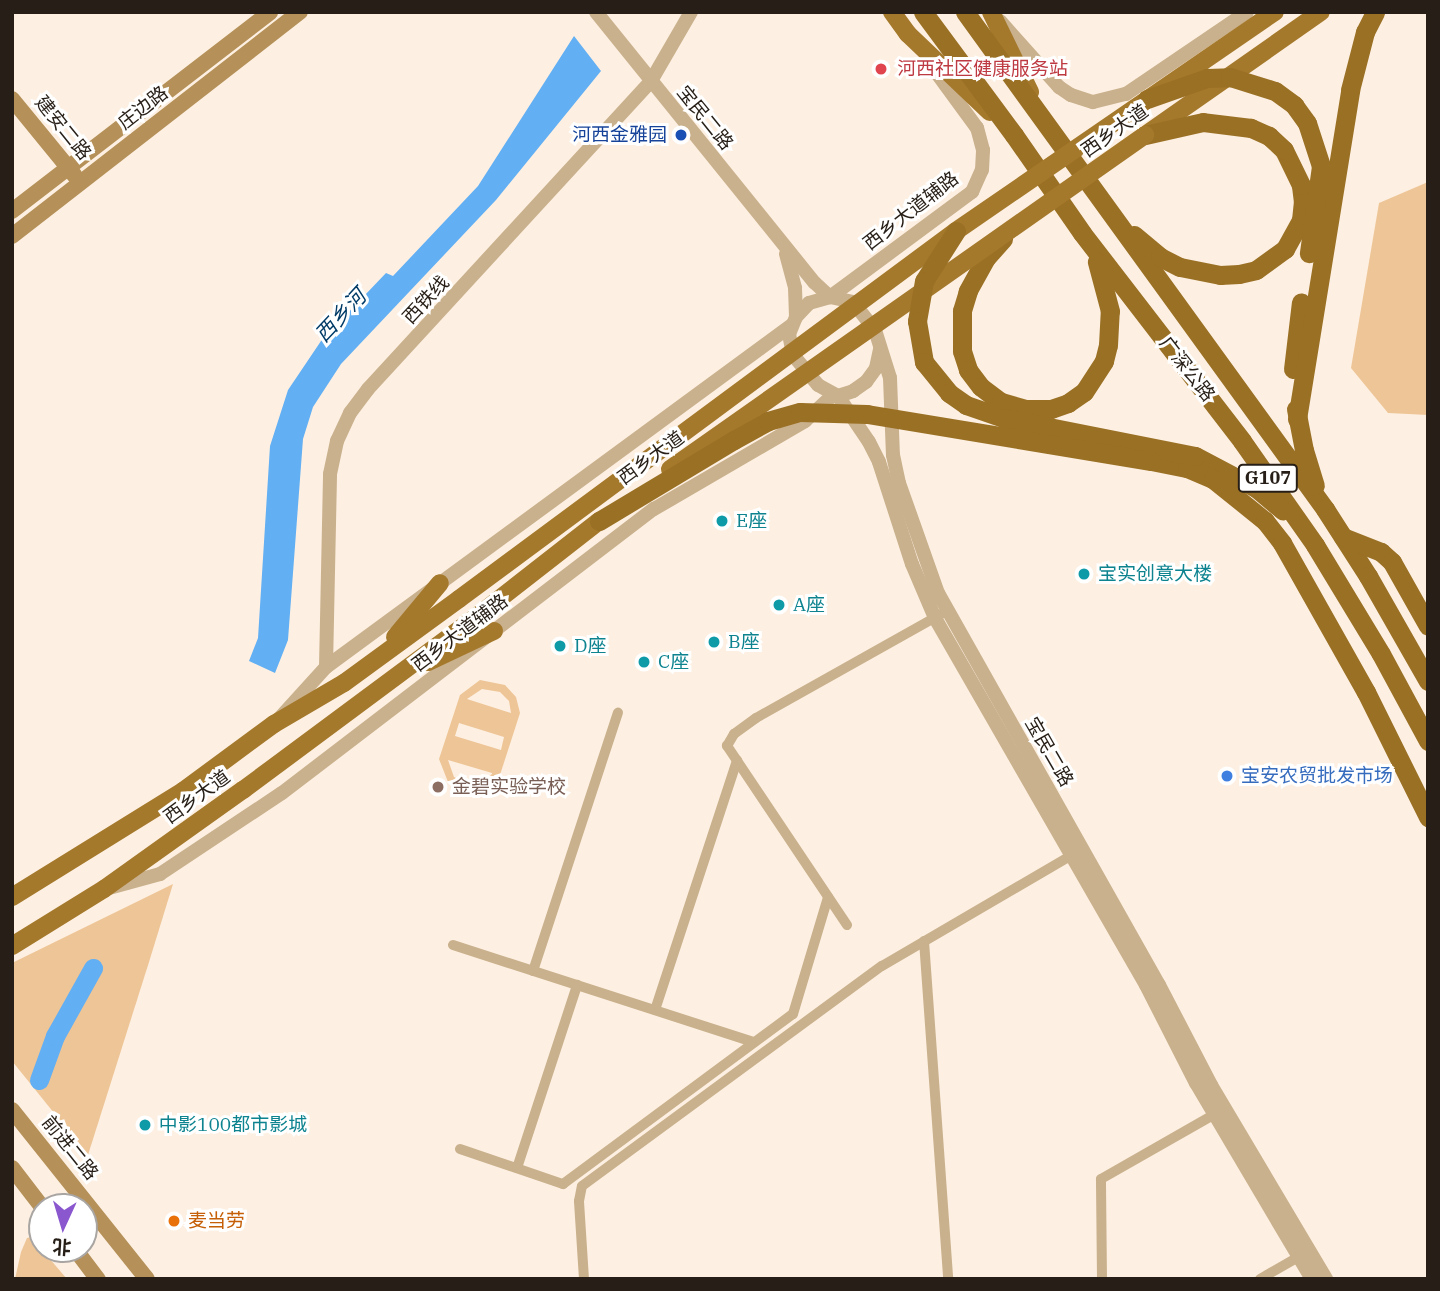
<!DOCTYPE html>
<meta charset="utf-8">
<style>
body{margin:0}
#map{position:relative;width:1440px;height:1291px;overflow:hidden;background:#fdf0e2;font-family:"IBM Plex Serif","Noto Sans SC",serif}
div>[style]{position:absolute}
.green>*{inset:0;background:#eec597}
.water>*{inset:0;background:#62aff3}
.river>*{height:19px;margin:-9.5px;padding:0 9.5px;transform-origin:9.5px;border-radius:9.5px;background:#62aff3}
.minor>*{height:10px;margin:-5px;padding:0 5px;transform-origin:5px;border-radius:5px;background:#cab18d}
.tertiary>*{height:14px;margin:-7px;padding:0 7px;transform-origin:7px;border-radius:7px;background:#cab18d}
.secondary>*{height:16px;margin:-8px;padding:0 8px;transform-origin:8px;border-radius:8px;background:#b59159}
.primary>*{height:18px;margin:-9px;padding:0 9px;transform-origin:9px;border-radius:9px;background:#a5792c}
.trunk>*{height:19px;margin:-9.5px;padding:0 9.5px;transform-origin:9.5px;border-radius:9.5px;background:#9a7025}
.primary-bridge>*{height:18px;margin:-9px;padding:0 9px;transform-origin:9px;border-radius:9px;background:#a5792c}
.trunk-bridge>*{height:19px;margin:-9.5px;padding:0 9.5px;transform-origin:9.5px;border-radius:9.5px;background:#9a7025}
.dots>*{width:19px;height:19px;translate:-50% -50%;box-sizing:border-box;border:4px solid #fff;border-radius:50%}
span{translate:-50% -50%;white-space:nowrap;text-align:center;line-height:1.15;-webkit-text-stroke:6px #fff;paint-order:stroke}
.shield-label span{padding:2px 5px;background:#fff;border:2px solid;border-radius:5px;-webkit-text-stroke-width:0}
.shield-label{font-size:18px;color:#271f17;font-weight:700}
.health-label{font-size:19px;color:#be3a42}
.left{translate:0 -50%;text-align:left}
.street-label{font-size:19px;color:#271f17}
.transit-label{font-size:19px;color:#164399}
.right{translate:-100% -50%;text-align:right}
.culture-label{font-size:19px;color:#0d838f}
.shop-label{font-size:19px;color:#366cbe}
.education-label{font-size:19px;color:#785e54}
.food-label{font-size:19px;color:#c56008}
.water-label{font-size:21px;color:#003b67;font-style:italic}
.frame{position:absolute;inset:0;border:14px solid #271f17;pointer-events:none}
.north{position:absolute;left:28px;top:1193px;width:70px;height:70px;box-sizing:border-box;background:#fff;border:2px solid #a9a5a2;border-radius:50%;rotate:184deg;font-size:19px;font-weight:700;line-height:28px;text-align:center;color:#271f17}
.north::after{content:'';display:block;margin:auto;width:24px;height:32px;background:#8a57cf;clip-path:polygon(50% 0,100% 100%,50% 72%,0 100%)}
</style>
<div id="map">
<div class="green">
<i style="clip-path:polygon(1428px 182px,1428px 415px,1388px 413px,1351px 368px,1379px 203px)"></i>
<i style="clip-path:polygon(evenodd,480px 680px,505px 685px,516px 697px,520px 713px,499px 778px,487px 789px,471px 793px,448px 782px,439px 759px,460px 695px,480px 680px,482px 689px,500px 692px,509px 701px,511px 713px,467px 699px,482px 689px,480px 680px,459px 723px,504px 737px,501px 750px,455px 736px,459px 723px,480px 680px,448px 760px,492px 773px,492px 774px,477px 784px,465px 783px,454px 777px,448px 760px)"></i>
<i style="clip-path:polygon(173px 884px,149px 962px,88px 1155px,12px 1061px,12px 963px)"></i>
<i style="clip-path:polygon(31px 1237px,67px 1279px,15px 1279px,21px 1252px,27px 1238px)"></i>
</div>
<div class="water">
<i style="clip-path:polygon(574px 36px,601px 71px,496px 200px,341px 364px,313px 407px,303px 439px,288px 640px,275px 673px,249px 661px,258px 638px,270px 446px,288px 390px,321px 341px,386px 273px,393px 276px,478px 186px)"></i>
</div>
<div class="river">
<i style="left:39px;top:1080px;width:47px;rotate:-70deg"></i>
<i style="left:55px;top:1036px;width:78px;rotate:-60.8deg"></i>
</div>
<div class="minor">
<i style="left:847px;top:925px;width:216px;rotate:-123.8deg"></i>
<i style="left:727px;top:746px;width:14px;rotate:-60deg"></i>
<i style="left:734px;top:734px;width:27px;rotate:-36deg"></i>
<i style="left:756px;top:718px;width:212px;rotate:-29.3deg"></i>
<i style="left:924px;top:941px;width:339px;rotate:85.9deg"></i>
<i style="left:453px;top:945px;width:316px;rotate:17.9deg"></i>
<i style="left:533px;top:971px;width:272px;rotate:-71.8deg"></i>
<i style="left:655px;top:1010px;width:263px;rotate:-71.8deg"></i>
<i style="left:460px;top:1149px;width:109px;rotate:18.8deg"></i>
<i style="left:563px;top:1184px;width:286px;rotate:-36.5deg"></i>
<i style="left:793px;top:1014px;width:122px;rotate:-73.3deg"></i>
<i style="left:517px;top:1168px;width:193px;rotate:-71.8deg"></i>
<i style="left:584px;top:1279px;width:78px;rotate:-93.7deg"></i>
<i style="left:579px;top:1201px;width:15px;rotate:-79deg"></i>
<i style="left:582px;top:1186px;width:372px;rotate:-36.3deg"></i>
<i style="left:882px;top:966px;width:226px;rotate:-30.3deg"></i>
<i style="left:1102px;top:1279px;width:100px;rotate:-90.6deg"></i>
<i style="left:1101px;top:1179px;width:131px;rotate:-29.7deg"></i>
<i style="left:1260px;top:1279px;width:46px;rotate:-29.9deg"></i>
</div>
<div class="tertiary">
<i style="left:596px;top:12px;width:348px;rotate:51.1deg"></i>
<i style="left:815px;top:283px;width:21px;rotate:43deg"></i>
<i style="left:830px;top:297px;width:24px;rotate:12deg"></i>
<i style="left:853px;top:302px;width:36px;rotate:52deg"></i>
<i style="left:875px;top:330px;width:50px;rotate:72.6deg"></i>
<i style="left:890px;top:378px;width:77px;rotate:87.8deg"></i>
<i style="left:893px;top:455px;width:29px;rotate:78deg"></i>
<i style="left:899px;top:483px;width:117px;rotate:70.5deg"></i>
<i style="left:938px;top:593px;width:450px;rotate:60.6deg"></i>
<i style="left:1159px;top:985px;width:113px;rotate:62.5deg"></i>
<i style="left:1211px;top:1085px;width:226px;rotate:59.3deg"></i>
<i style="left:1000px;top:21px;width:89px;rotate:48.2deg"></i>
<i style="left:1059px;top:87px;width:14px;rotate:34deg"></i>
<i style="left:1071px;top:95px;width:23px;rotate:18deg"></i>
<i style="left:1093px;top:102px;width:34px;rotate:-14deg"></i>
<i style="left:1126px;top:94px;width:146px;rotate:-34.1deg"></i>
<i style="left:786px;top:254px;width:35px;rotate:75deg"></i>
<i style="left:795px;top:288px;width:29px;rotate:88deg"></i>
<i style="left:796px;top:317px;width:18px;rotate:112deg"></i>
<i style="left:789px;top:334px;width:21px;rotate:79deg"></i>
<i style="left:793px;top:355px;width:39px;rotate:50deg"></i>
<i style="left:818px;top:385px;width:23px;rotate:29deg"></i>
<i style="left:838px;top:396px;width:55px;rotate:56deg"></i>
<i style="left:869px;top:442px;width:22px;rotate:63deg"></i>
<i style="left:879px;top:462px;width:107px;rotate:72.1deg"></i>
<i style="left:912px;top:564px;width:59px;rotate:66.9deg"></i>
<i style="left:935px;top:618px;width:423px;rotate:60.1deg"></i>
<i style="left:1146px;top:985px;width:110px;rotate:63deg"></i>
<i style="left:1196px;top:1083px;width:228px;rotate:59.4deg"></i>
<i style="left:796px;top:317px;width:19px;rotate:-47deg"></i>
<i style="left:809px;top:303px;width:22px;rotate:-16deg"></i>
<i style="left:830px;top:297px;width:177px;rotate:-36.5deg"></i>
<i style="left:972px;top:192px;width:24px;rotate:-66deg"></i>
<i style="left:982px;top:170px;width:20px;rotate:-87deg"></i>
<i style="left:983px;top:150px;width:23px;rotate:-105deg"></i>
<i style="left:977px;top:128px;width:83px;rotate:-126.2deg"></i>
<i style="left:838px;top:396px;width:16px;rotate:-18deg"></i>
<i style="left:853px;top:391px;width:16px;rotate:-35deg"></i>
<i style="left:866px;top:382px;width:17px;rotate:-54deg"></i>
<i style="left:876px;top:368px;width:19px;rotate:-78deg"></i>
<i style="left:326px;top:667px;width:193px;rotate:-88.8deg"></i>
<i style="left:330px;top:474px;width:34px;rotate:-78deg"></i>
<i style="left:337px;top:441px;width:31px;rotate:-65deg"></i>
<i style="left:350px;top:413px;width:30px;rotate:-53deg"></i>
<i style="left:368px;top:389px;width:418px;rotate:-47.4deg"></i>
<i style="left:651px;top:81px;width:80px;rotate:-59.9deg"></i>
<i style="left:278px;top:720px;width:72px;rotate:-47.8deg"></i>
<i style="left:326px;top:667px;width:578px;rotate:-36.28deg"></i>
<i style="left:109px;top:888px;width:53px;rotate:-15.4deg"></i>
<i style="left:160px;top:874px;width:146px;rotate:-33.6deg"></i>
<i style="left:282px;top:793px;width:468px;rotate:-37.4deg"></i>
<i style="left:654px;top:509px;width:175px;rotate:-30.2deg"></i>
<i style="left:805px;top:421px;width:38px;rotate:-43deg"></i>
</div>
<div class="secondary">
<i style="left:12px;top:99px;width:99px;rotate:50.7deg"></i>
<i style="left:12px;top:211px;width:326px;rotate:-37.6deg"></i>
<i style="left:12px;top:236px;width:365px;rotate:-37.9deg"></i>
<i style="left:12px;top:1110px;width:216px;rotate:51.4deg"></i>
<i style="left:12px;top:1168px;width:49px;rotate:52.4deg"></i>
<i style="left:75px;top:1249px;width:38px;rotate:53deg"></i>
</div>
<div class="primary">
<i style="left:892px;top:12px;width:27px;rotate:54deg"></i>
<i style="left:908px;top:34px;width:113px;rotate:43.6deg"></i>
<i style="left:991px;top:12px;width:89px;rotate:64deg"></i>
<i style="left:1148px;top:133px;width:211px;rotate:-35deg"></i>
<i style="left:395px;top:637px;width:70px;rotate:-50.2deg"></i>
<i style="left:428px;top:662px;width:73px;rotate:-25.2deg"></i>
<i style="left:12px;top:897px;width:201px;rotate:-31.8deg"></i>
<i style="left:183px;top:791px;width:113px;rotate:-36.4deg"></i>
<i style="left:274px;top:724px;width:81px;rotate:-30.4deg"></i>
<i style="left:344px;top:683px;width:142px;rotate:-36.1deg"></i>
<i style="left:12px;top:946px;width:108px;rotate:-31.8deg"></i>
<i style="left:104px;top:889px;width:171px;rotate:-35.5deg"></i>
<i style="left:243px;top:790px;width:295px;rotate:-36.6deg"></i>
<i style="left:480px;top:614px;width:151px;rotate:-38deg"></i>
</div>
<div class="trunk">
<i style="left:923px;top:12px;width:153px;rotate:53.5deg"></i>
<i style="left:1014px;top:135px;width:119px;rotate:55.2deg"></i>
<i style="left:1082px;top:233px;width:262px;rotate:52.4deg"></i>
<i style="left:1242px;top:441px;width:127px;rotate:54.9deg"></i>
<i style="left:1315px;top:545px;width:127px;rotate:58.8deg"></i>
<i style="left:1381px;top:654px;width:99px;rotate:61.6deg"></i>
<i style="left:965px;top:12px;width:614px;rotate:54.08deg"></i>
<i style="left:1325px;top:509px;width:80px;rotate:57.3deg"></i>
<i style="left:1368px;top:576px;width:121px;rotate:60.3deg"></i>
<i style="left:1134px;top:235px;width:34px;rotate:40deg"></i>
<i style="left:1160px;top:257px;width:22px;rotate:27deg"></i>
<i style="left:1180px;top:267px;width:41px;rotate:11.3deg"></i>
<i style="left:1220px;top:275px;width:19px;rotate:-3deg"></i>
<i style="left:1239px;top:274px;width:17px;rotate:-13deg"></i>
<i style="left:1256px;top:270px;width:36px;rotate:-36deg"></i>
<i style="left:1285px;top:249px;width:33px;rotate:-61deg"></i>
<i style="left:1301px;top:220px;width:18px;rotate:-84deg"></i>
<i style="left:1303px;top:202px;width:17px;rotate:-97deg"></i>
<i style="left:1301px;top:185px;width:39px;rotate:-116deg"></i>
<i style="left:1284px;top:150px;width:21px;rotate:-137deg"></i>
<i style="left:1269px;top:136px;width:20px;rotate:-156deg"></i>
<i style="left:1251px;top:128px;width:48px;rotate:-172.9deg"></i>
<i style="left:1203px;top:122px;width:59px;rotate:167.4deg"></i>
<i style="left:1003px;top:239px;width:25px;rotate:132deg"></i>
<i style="left:986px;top:258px;width:38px;rotate:119deg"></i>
<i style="left:968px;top:291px;width:21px;rotate:107deg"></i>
<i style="left:962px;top:311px;width:40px;rotate:90deg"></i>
<i style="left:962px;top:351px;width:20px;rotate:72deg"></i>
<i style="left:968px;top:370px;width:21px;rotate:53deg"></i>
<i style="left:981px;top:387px;width:25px;rotate:37deg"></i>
<i style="left:1001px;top:402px;width:26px;rotate:16deg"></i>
<i style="left:1026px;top:409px;width:25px"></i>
<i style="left:1051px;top:409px;width:18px;rotate:-19deg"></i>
<i style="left:1068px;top:403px;width:19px;rotate:-35deg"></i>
<i style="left:1084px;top:392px;width:37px;rotate:-57deg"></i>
<i style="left:1104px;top:361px;width:16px;rotate:-76deg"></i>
<i style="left:1108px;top:345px;width:34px;rotate:-87deg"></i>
<i style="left:1110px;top:311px;width:51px;rotate:-104.9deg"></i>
<i style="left:1293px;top:369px;width:67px;rotate:-83.2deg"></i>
<i style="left:1296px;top:409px;width:42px;rotate:79deg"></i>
<i style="left:1304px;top:450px;width:37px;rotate:73deg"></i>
<i style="left:1297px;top:419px;width:333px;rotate:-80.8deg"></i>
<i style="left:1350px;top:90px;width:60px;rotate:-75.5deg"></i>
<i style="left:1365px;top:32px;width:22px;rotate:-63deg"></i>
<i style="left:1195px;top:456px;width:69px;rotate:27.7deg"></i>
<i style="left:1256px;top:488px;width:35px;rotate:40deg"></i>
<i style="left:1151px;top:461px;width:37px;rotate:11deg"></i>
<i style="left:1187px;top:468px;width:28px;rotate:23deg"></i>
<i style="left:1213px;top:479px;width:67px;rotate:38.9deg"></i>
<i style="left:1265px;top:521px;width:28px;rotate:52deg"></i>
<i style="left:1282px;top:543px;width:171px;rotate:60.6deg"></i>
<i style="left:1366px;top:692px;width:140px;rotate:63.6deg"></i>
<i style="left:1343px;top:537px;width:41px;rotate:21.5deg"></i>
<i style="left:1381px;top:552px;width:15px;rotate:42deg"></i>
<i style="left:1392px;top:562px;width:73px;rotate:60.6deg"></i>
</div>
<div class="primary-bridge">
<i style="left:670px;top:469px;width:581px;rotate:-35.11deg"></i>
<i style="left:459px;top:599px;width:618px;rotate:-36.52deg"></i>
<i style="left:956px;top:231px;width:387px;rotate:-34.5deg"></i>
</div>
<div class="trunk-bridge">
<i style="left:1147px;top:99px;width:64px;rotate:-19.3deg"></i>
<i style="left:1207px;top:78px;width:23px;rotate:-2deg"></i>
<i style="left:1230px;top:77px;width:47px;rotate:17.3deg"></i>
<i style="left:1275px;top:91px;width:24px;rotate:36deg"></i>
<i style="left:1294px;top:105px;width:22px;rotate:54deg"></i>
<i style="left:1307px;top:123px;width:45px;rotate:72deg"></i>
<i style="left:1321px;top:166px;width:88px;rotate:97.9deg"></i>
<i style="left:956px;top:231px;width:59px;rotate:122.6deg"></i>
<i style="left:924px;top:281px;width:41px;rotate:99.9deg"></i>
<i style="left:917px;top:321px;width:42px;rotate:80.3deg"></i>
<i style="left:924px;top:362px;width:40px;rotate:51deg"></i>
<i style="left:949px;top:393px;width:21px;rotate:35deg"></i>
<i style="left:966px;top:405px;width:39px;rotate:19deg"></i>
<i style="left:1003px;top:418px;width:196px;rotate:11.2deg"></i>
<i style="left:599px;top:521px;width:157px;rotate:-31deg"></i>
<i style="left:734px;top:440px;width:39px;rotate:-29deg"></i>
<i style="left:768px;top:421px;width:33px;rotate:-16deg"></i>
<i style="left:800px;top:412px;width:67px;rotate:1.7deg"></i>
<i style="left:867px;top:414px;width:288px;rotate:9.4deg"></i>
</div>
<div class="dots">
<i style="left:881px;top:69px;background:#e0444e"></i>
<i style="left:681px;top:135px;background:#1a4fb4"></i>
<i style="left:722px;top:521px;background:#0f9aa8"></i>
<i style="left:1084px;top:574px;background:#0f9aa8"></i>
<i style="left:779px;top:605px;background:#0f9aa8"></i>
<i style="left:714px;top:642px;background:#0f9aa8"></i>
<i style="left:560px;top:646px;background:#0f9aa8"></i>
<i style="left:644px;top:662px;background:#0f9aa8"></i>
<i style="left:1227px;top:776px;background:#3f7fe0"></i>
<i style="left:438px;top:787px;background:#8d6e63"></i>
<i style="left:145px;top:1125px;background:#0f9aa8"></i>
<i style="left:174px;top:1221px;background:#e8710a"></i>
</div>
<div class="shield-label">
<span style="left:1268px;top:478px">G107</span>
</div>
<div class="health-label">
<span class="left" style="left:897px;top:69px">河西社区健康服务站</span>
</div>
<div class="street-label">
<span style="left:143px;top:108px;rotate:-38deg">庄边路</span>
<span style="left:705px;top:118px;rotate:51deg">宝民二路</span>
<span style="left:63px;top:128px;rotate:51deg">建安二路</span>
<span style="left:1115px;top:131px;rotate:-35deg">西乡大道</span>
<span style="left:911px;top:211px;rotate:-38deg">西乡大道辅路</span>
<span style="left:426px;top:300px;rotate:-47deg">西铁线</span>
<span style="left:1187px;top:369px;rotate:52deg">广深公路</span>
<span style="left:651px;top:458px;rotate:-36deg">西乡大道</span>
<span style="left:460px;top:633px;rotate:-37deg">西乡大道辅路</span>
<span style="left:1049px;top:752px;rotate:60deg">宝民二路</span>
<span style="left:197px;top:797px;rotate:-36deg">西乡大道</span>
<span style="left:70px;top:1148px;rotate:51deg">前进二路</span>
</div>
<div class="transit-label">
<span class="right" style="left:667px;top:135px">河西金雅园</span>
</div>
<div class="culture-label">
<span class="left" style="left:736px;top:521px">E座</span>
<span class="left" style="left:1098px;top:574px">宝实创意大楼</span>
<span class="left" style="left:793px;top:605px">A座</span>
<span class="left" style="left:728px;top:642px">B座</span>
<span class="left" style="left:574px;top:646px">D座</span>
<span class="left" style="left:658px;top:662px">C座</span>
<span class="left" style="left:159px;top:1125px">中影100都市影城</span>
</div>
<div class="shop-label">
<span class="left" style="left:1241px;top:776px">宝安农贸批发市场</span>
</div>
<div class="education-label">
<span class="left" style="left:452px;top:787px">金碧实验学校</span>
</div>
<div class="food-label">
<span class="left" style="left:188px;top:1221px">麦当劳</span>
</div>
<div class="water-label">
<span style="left:340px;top:315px;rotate:-47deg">西乡河</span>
</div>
<div class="frame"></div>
<div class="north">北</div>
</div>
